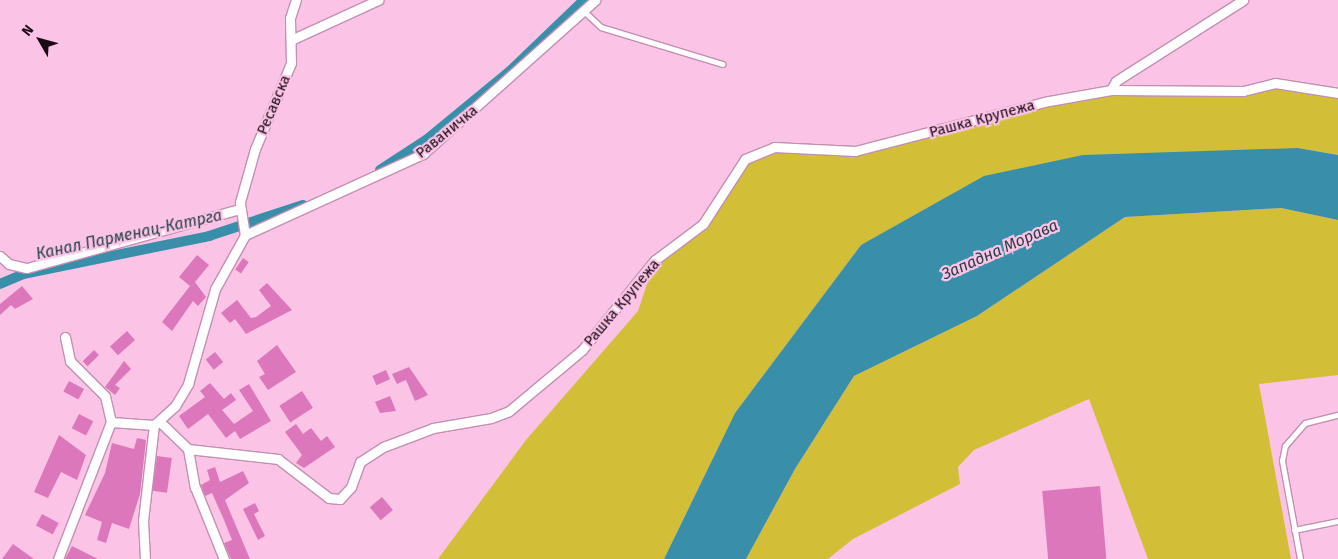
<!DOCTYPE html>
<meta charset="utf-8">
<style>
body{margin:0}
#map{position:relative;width:1338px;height:559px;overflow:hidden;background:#fbc4e6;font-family:"Fira Sans",sans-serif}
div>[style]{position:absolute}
.green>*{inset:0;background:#d2bf37}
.water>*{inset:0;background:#398fa9}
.canal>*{height:10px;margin:-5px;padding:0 5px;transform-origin:5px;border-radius:5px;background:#398fa9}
.building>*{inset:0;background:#d7b;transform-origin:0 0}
.roads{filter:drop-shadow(1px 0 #c38fb0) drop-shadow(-1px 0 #c38fb0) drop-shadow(0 1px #c38fb0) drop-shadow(0 -1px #c38fb0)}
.service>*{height:4.5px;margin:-2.25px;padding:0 2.25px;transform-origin:2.25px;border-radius:2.25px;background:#fff}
.minor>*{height:9px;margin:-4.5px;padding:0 4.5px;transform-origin:4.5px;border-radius:4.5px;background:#fff}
span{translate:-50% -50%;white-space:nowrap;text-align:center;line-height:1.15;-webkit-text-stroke:4.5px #fbc4e6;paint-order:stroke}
.street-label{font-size:15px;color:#1c0916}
.water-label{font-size:16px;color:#243f48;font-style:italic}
.north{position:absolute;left:15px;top:15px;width:50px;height:50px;-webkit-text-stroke:4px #fbc4e6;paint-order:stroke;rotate:308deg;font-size:14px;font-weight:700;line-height:20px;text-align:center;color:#1c0916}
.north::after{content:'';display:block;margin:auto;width:18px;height:22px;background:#1c0916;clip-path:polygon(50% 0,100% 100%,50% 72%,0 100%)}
</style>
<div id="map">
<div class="green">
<i style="clip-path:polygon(1275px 83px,1338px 93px,1338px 155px,1298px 148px,861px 245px,735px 413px,664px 559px,438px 559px,526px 440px,638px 311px,655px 260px,703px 224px,745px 159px,774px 147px,855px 151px,1111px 90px,1243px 91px)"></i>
<i style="clip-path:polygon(1281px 208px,1338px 220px,1338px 375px,1259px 384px,1291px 559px,1148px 559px,1089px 399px,974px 450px,958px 467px,960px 484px,853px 539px,828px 559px,746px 559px,795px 469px,854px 376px,977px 316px,1125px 217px)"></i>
</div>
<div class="water">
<i style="clip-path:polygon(1298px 148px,1338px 155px,1338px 220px,1281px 208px,1125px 217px,977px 316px,854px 376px,795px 469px,746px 559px,664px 559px,735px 413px,861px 245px,984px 176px,1083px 155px)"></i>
</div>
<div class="canal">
<i style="left:380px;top:170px;width:55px;rotate:-33.1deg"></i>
<i style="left:426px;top:140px;width:109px;rotate:-39.4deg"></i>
<i style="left:510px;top:71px;width:103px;rotate:-43.8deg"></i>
<i style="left:0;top:284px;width:25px;rotate:-23deg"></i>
<i style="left:23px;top:274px;width:190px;rotate:-11.5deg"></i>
<i style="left:209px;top:236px;width:99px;rotate:-18.3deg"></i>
</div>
<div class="building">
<i style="clip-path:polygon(197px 255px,209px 265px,195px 282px,206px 297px,198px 306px,193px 301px,172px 331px,162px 322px,190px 286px,179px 277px)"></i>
<i style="left:243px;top:258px;width:7px;height:14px;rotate:34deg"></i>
<i style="clip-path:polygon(267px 283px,292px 310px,246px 334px,235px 319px,230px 323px,221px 313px,237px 300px,251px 318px,256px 317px,271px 306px,259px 290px)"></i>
<i style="clip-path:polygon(22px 286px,33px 299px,15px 309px,11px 305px,0 315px,0 304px)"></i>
<i style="left:127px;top:331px;width:12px;height:23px;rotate:48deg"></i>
<i style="clip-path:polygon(277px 345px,296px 372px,268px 390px,259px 377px,265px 374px,257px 361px)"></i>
<i style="left:94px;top:350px;width:7px;height:16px;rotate:45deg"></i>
<i style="left:215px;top:352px;width:13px;height:12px;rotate:51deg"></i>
<i style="clip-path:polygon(124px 361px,131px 369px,115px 385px,120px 388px,115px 395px,105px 387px)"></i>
<i style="clip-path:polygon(409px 367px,428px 395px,415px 401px,406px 380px,397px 384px,392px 374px)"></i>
<i style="left:386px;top:370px;width:10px;height:15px;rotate:66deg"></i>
<i style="left:69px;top:381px;width:17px;height:12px;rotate:28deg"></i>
<i style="clip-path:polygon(210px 383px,224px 399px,231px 393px,236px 400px,222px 410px,234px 424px,253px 411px,239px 390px,249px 384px,271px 421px,240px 439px,235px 431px,226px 438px,208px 414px,188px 429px,179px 416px,205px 397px,200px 391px)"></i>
<i style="left:302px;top:391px;width:20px;height:27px;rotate:57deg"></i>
<i style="clip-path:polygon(390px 396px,396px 411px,380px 413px,375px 402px)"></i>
<i style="left:79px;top:414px;width:16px;height:16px;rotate:27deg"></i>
<i style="clip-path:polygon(296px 424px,303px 434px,311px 428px,321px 441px,327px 436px,335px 447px,304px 468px,296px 463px,302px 455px,285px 432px)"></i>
<i style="clip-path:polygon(59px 435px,86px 455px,77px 480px,61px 472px,48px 498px,34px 492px)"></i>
<i style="clip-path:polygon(137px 438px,146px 440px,140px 494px,129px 529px,112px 523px,106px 543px,97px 540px,102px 522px,85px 515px,105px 473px,112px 443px,134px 449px)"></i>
<i style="left:157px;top:456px;width:15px;height:35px;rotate:8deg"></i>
<i style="clip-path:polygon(215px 467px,220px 482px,243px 471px,249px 483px,225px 500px,250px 559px,231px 559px,224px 543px,232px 540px,224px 520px,212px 493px,205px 496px,201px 485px,210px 480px,207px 470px)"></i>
<i style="left:1100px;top:486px;width:73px;height:58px;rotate:85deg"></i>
<i style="left:382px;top:497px;width:17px;height:16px;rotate:50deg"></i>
<i style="clip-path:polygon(255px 503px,259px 511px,254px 514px,265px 536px,258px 540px,243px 509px)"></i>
<i style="left:42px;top:514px;width:19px;height:13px;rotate:28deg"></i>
<i style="clip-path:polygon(13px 544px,34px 559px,2px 559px)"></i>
<i style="clip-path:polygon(72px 546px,98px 559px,65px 559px)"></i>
</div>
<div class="roads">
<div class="service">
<i style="left:584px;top:11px;width:23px;rotate:43deg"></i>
<i style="left:601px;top:27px;width:127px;rotate:16.9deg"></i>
<i style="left:1294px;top:530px;width:45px;rotate:-11.6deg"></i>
<i style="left:1300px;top:559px;width:100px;rotate:-100.4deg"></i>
<i style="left:1282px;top:461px;width:15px;rotate:-79deg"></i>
<i style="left:1285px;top:446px;width:30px;rotate:-49deg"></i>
<i style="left:1305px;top:423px;width:34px;rotate:-14deg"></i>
</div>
<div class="minor">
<i style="left:293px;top:39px;width:94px;rotate:-24.6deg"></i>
<i style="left:1111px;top:90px;width:10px;rotate:-61deg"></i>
<i style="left:1116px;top:81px;width:151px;rotate:-32.5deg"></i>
<i style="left:245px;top:235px;width:196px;rotate:-24.5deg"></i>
<i style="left:423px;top:154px;width:231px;rotate:-41.8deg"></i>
<i style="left:0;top:256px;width:12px;rotate:42deg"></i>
<i style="left:9px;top:264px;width:18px;rotate:13deg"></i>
<i style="left:27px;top:268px;width:221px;rotate:-15.5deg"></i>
<i style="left:65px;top:337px;width:25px;rotate:78deg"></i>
<i style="left:70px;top:361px;width:49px;rotate:45deg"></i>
<i style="left:105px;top:396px;width:27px;rotate:77deg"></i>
<i style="left:159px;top:421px;width:40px;rotate:44deg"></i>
<i style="left:188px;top:449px;width:91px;rotate:6.3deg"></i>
<i style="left:278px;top:459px;width:64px;rotate:37.4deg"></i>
<i style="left:329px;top:498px;width:11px;rotate:5deg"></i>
<i style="left:340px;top:499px;width:16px;rotate:-47deg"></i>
<i style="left:351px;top:487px;width:27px;rotate:-70deg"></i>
<i style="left:360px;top:462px;width:27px;rotate:-33deg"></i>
<i style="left:383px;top:447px;width:53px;rotate:-20.8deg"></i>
<i style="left:433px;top:428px;width:59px;rotate:-9.8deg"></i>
<i style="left:491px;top:418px;width:19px;rotate:-21deg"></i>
<i style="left:509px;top:411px;width:95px;rotate:-39.9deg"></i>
<i style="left:582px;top:350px;width:116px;rotate:-51deg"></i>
<i style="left:655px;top:260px;width:60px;rotate:-36.9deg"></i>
<i style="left:703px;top:224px;width:77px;rotate:-57.1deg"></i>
<i style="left:745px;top:159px;width:31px;rotate:-22deg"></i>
<i style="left:774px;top:147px;width:81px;rotate:2.8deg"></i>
<i style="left:855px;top:151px;width:200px;rotate:-14.5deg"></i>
<i style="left:1049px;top:101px;width:63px;rotate:-10.1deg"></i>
<i style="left:1111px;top:90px;width:132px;rotate:0.4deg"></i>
<i style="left:1243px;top:91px;width:33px;rotate:-14deg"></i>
<i style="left:1275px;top:83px;width:64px;rotate:9deg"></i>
<i style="left:188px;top:449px;width:39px;rotate:80deg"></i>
<i style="left:195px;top:487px;width:78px;rotate:68.1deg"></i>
<i style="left:58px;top:559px;width:147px;rotate:-68.9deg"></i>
<i style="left:111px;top:422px;width:43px;rotate:4deg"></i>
<i style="left:154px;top:425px;width:28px;rotate:-42deg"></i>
<i style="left:175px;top:406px;width:26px;rotate:-59deg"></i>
<i style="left:188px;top:384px;width:99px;rotate:-74.1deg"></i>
<i style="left:215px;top:289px;width:62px;rotate:-60.9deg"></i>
<i style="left:245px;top:235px;width:33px;rotate:-99deg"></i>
<i style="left:240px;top:202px;width:55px;rotate:-74.2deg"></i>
<i style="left:255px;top:149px;width:93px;rotate:-67.3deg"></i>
<i style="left:291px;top:63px;width:45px;rotate:-91.3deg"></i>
<i style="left:290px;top:18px;width:19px;rotate:-72deg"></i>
<i style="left:145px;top:559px;width:38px;rotate:-93deg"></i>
<i style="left:143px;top:521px;width:97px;rotate:-83.5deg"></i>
</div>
</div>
<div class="street-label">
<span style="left:274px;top:105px;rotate:-67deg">Ресавска</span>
<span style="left:982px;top:119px;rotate:-15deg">Рашка Крупежа</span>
<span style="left:447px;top:132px;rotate:-39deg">Раваничка</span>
<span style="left:622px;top:303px;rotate:-50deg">Рашка Крупежа</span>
</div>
<div class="water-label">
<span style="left:129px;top:235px;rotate:-12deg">Канал Парменац-Катрга</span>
<span style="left:1000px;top:250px;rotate:-24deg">Западна Морава</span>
</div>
<div class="north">N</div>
</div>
